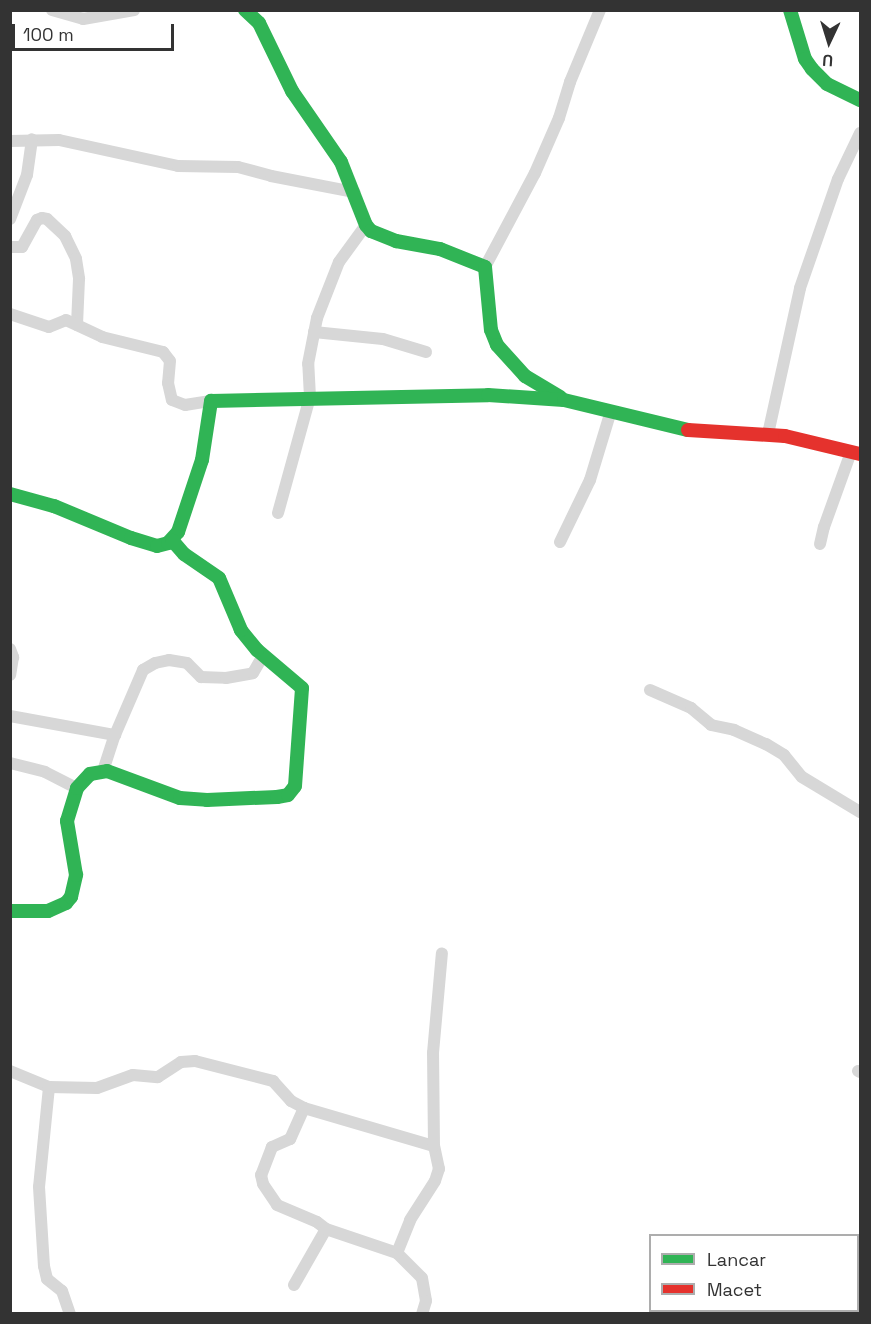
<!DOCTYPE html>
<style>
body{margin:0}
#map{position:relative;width:871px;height:1324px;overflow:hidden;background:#fff;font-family:"Space Grotesk",sans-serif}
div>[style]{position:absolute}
.street>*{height:12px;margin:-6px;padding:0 6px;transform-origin:6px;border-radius:6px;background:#d7d7d7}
.fast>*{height:14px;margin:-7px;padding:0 7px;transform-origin:7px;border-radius:7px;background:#30b455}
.jam>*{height:14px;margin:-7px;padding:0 7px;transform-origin:7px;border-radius:7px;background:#e5322d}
span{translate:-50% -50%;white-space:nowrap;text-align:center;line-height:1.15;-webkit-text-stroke:6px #fff;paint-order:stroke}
.frame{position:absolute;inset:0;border:12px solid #333;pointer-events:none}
.legend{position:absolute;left:649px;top:1234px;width:210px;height:78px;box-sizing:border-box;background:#fff;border:2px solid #adadad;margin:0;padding:8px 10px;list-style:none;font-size:18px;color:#333}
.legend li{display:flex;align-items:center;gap:12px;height:30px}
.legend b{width:30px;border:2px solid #adadad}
.north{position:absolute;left:799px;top:12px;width:60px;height:60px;-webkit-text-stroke:4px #fff;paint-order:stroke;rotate:184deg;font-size:16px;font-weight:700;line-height:24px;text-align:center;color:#333}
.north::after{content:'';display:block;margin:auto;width:21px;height:27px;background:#333;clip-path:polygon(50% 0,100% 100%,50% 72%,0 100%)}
.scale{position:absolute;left:12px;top:24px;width:162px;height:27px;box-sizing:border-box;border:3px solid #333;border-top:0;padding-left:8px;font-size:18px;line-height:21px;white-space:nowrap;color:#333;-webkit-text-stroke:4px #fff;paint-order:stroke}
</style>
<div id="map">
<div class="street">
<i style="left:52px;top:10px;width:32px;rotate:16deg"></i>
<i style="left:83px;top:19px;width:52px;rotate:-10deg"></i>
<i style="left:10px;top:141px;width:49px;rotate:-1.2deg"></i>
<i style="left:59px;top:140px;width:122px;rotate:12.3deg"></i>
<i style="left:178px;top:166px;width:60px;rotate:1deg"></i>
<i style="left:238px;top:167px;width:34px;rotate:15deg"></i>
<i style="left:271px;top:176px;width:85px;rotate:10.9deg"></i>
<i style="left:10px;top:219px;width:47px;rotate:-68.9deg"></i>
<i style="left:27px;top:175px;width:36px;rotate:-82deg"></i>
<i style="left:10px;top:247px;width:12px"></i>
<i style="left:22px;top:247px;width:31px;rotate:-61deg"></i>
<i style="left:37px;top:220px;width:5px;rotate:-22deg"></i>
<i style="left:42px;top:218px;width:5px;rotate:11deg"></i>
<i style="left:47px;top:219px;width:25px;rotate:43deg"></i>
<i style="left:65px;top:236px;width:25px;rotate:64deg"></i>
<i style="left:76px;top:259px;width:20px;rotate:81deg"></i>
<i style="left:79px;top:279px;width:46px;rotate:92.5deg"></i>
<i style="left:485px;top:267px;width:106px;rotate:-62deg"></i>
<i style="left:535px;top:173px;width:60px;rotate:-66.4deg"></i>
<i style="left:559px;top:118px;width:38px;rotate:-73deg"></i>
<i style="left:570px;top:82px;width:78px;rotate:-67.4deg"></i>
<i style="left:10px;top:314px;width:41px;rotate:18.4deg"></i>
<i style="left:49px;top:327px;width:18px;rotate:-22deg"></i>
<i style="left:66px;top:320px;width:40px;rotate:25deg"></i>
<i style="left:102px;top:337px;width:63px;rotate:13.8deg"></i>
<i style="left:163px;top:352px;width:11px;rotate:52deg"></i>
<i style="left:170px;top:361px;width:22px;rotate:95deg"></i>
<i style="left:168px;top:383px;width:17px;rotate:77deg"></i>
<i style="left:172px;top:400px;width:14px;rotate:21deg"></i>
<i style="left:185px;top:405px;width:26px;rotate:-9deg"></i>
<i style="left:314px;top:332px;width:69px;rotate:5.8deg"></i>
<i style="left:383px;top:339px;width:45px;rotate:16.8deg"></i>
<i style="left:768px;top:434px;width:149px;rotate:-77.6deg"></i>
<i style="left:800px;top:288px;width:115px;rotate:-70.8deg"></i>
<i style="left:838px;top:179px;width:51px;rotate:-64.4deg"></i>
<i style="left:278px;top:513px;width:120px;rotate:-74.6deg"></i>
<i style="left:310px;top:397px;width:33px;rotate:-93deg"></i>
<i style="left:308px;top:364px;width:47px;rotate:-78.9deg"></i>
<i style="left:317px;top:318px;width:60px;rotate:-68.6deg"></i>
<i style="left:339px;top:262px;width:46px;rotate:-53.9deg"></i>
<i style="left:560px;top:542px;width:69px;rotate:-64.2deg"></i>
<i style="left:590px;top:480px;width:72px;rotate:-73.1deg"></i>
<i style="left:820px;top:544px;width:17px;rotate:-77deg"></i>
<i style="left:824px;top:527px;width:80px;rotate:-70.2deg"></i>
<i style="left:10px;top:649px;width:9px;rotate:69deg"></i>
<i style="left:13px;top:657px;width:18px;rotate:99deg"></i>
<i style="left:650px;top:690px;width:45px;rotate:23.7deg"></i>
<i style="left:691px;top:708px;width:26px;rotate:40deg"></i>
<i style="left:711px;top:725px;width:24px;rotate:12deg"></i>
<i style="left:734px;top:730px;width:35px;rotate:24deg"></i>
<i style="left:766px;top:744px;width:21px;rotate:31deg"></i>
<i style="left:784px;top:755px;width:28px;rotate:51deg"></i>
<i style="left:802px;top:777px;width:68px;rotate:31.1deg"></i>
<i style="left:10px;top:716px;width:107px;rotate:10.3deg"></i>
<i style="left:10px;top:763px;width:36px;rotate:14deg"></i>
<i style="left:45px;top:772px;width:36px;rotate:27deg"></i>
<i style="left:103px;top:771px;width:38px;rotate:-72deg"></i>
<i style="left:115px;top:735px;width:71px;rotate:-66.7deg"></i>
<i style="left:143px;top:670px;width:14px;rotate:-30deg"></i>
<i style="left:155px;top:663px;width:14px;rotate:-12deg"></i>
<i style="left:169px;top:660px;width:18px;rotate:9deg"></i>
<i style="left:187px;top:663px;width:20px;rotate:45deg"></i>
<i style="left:201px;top:677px;width:25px;rotate:2deg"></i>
<i style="left:226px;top:678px;width:27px;rotate:-10deg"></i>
<i style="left:253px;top:673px;width:20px;rotate:-60deg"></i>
<i style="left:10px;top:1071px;width:42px;rotate:22.3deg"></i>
<i style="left:49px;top:1087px;width:100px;rotate:95.7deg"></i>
<i style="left:39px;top:1187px;width:79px;rotate:86.4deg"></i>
<i style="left:44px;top:1266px;width:13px;rotate:77deg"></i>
<i style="left:47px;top:1279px;width:19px;rotate:39deg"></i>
<i style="left:62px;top:1291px;width:24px;rotate:71deg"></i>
<i style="left:858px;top:1071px;width:2px;rotate:27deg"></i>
<i style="left:49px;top:1087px;width:48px;rotate:1.2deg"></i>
<i style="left:97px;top:1088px;width:38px;rotate:-20deg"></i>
<i style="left:133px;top:1075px;width:25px;rotate:5deg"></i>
<i style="left:158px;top:1077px;width:27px;rotate:-33deg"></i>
<i style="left:181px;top:1062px;width:14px;rotate:-4deg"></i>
<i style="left:195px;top:1061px;width:81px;rotate:14.4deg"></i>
<i style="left:273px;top:1081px;width:27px;rotate:48deg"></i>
<i style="left:291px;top:1101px;width:15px;rotate:28deg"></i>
<i style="left:304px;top:1108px;width:135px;rotate:16.3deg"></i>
<i style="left:304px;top:1108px;width:34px;rotate:114deg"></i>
<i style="left:290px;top:1139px;width:20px;rotate:156deg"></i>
<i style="left:272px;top:1147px;width:30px;rotate:111deg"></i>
<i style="left:261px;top:1175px;width:9px;rotate:77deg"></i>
<i style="left:263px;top:1184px;width:25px;rotate:56deg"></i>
<i style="left:277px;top:1205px;width:43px;rotate:23deg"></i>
<i style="left:317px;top:1222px;width:11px;rotate:38deg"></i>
<i style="left:397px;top:1253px;width:35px;rotate:45deg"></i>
<i style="left:422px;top:1278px;width:23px;rotate:80deg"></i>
<i style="left:426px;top:1301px;width:14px;rotate:107deg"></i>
<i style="left:294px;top:1285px;width:64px;rotate:-60.3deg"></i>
<i style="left:326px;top:1229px;width:75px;rotate:18.7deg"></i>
<i style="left:397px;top:1253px;width:35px;rotate:-68deg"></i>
<i style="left:410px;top:1220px;width:46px;rotate:-57.3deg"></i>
<i style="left:435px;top:1181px;width:13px;rotate:-72deg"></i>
<i style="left:439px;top:1169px;width:24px;rotate:-102deg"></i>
<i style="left:434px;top:1146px;width:93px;rotate:-90.6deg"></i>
<i style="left:433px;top:1053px;width:100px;rotate:-84.9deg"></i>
</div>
<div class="fast">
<i style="left:245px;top:10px;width:19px;rotate:43deg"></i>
<i style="left:259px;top:23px;width:76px;rotate:64.1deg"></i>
<i style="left:292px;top:91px;width:86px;rotate:55.4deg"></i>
<i style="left:341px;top:162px;width:68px;rotate:68.4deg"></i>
<i style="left:366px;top:225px;width:8px;rotate:50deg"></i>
<i style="left:371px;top:231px;width:27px;rotate:22deg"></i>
<i style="left:396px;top:241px;width:45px;rotate:10.3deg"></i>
<i style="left:440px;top:249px;width:48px;rotate:21.8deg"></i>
<i style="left:485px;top:267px;width:63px;rotate:84.6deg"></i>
<i style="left:491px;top:330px;width:16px;rotate:68deg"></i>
<i style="left:497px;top:345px;width:42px;rotate:47.9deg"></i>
<i style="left:525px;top:376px;width:41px;rotate:31deg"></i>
<i style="left:790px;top:10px;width:51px;rotate:73deg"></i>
<i style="left:805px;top:59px;width:12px;rotate:55deg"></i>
<i style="left:812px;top:69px;width:21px;rotate:45deg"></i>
<i style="left:827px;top:84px;width:37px;rotate:26deg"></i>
<i style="left:10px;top:494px;width:46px;rotate:15.3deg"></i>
<i style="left:54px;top:506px;width:83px;rotate:22.6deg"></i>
<i style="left:131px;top:538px;width:27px;rotate:17deg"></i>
<i style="left:157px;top:546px;width:11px;rotate:-15deg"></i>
<i style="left:168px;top:543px;width:15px;rotate:-48deg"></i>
<i style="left:178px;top:532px;width:76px;rotate:-71.6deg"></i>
<i style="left:202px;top:460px;width:60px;rotate:-81.3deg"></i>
<i style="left:211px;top:401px;width:277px;rotate:-1.2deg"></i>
<i style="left:488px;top:395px;width:76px;rotate:3.8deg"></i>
<i style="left:564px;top:400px;width:128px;rotate:13.6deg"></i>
<i style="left:10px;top:911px;width:38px"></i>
<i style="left:48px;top:911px;width:20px;rotate:-24deg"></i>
<i style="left:66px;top:903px;width:8px;rotate:-50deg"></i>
<i style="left:71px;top:897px;width:23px;rotate:-77deg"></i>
<i style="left:76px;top:875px;width:55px;rotate:-99.5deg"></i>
<i style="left:67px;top:821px;width:34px;rotate:-73deg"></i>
<i style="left:77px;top:788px;width:19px;rotate:-47deg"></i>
<i style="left:90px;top:774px;width:17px;rotate:-10deg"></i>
<i style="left:107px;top:771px;width:78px;rotate:20.3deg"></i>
<i style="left:180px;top:798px;width:27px;rotate:4deg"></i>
<i style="left:207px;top:800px;width:70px;rotate:-2.5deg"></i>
<i style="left:277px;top:797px;width:11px;rotate:-10deg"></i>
<i style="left:288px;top:795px;width:11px;rotate:-52deg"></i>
<i style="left:295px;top:786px;width:98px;rotate:-85.9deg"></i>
<i style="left:302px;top:688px;width:59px;rotate:-139.8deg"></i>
<i style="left:257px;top:650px;width:26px;rotate:-129deg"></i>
<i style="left:241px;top:630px;width:56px;rotate:-112.9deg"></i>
<i style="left:219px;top:578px;width:42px;rotate:-145.6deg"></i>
<i style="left:184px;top:554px;width:18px;rotate:-131deg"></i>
</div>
<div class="jam">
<i style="left:688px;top:430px;width:97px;rotate:3.5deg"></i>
<i style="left:785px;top:436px;width:77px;rotate:13.5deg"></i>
</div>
<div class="frame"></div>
<ul class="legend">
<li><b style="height:8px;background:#30b455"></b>Lancar</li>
<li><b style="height:8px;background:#e5322d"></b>Macet</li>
</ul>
<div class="north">U</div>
<div class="scale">100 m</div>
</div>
